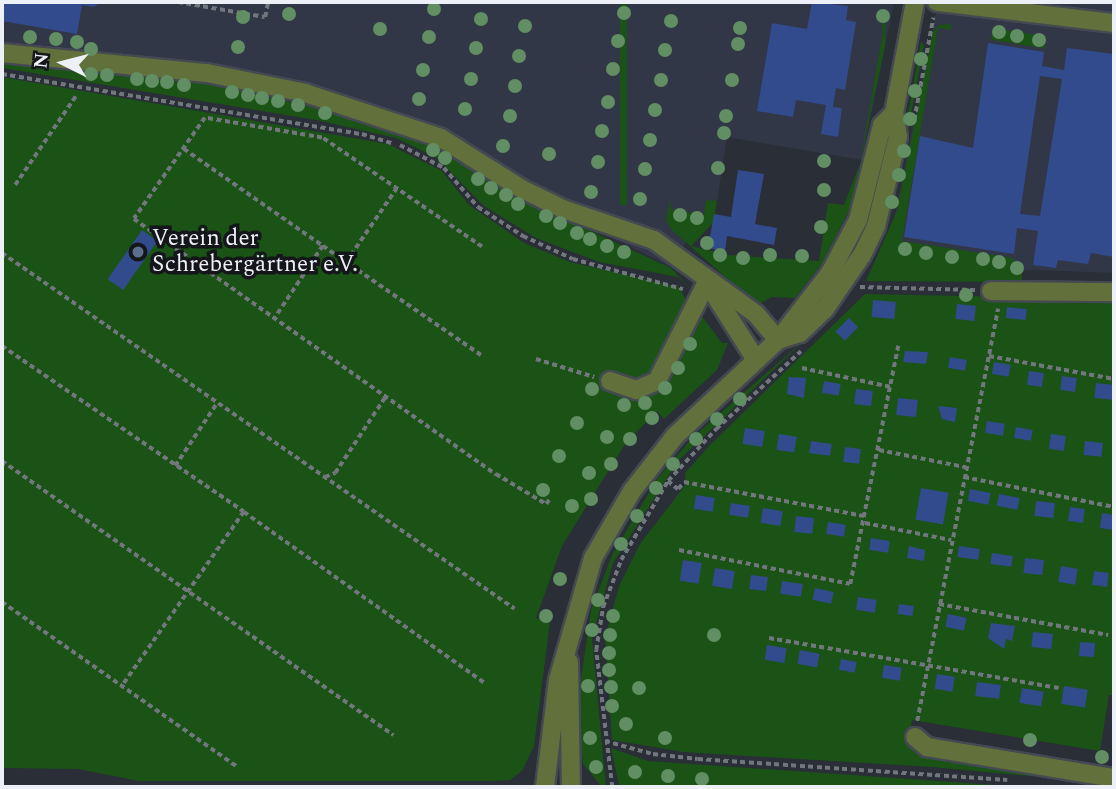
<!DOCTYPE html>
<meta charset="utf-8">
<style>
body{margin:0}
#map{position:relative;width:1116px;height:789px;overflow:hidden;background:#292e37;font-family:Spectral,serif}
div>[style]{position:absolute}
.built>*{inset:0;background:#313746}
.green>*{inset:0;background:#1a5315;transform-origin:0 0}
.building>*{inset:0;background:#314b8c;transform-origin:0 0}
.path>*{height:3.5px;margin-top:-1.75px;transform-origin:0;background:repeating-linear-gradient(90deg,#72777e 0 5px,transparent 0 8.5px)}
.roads{filter:drop-shadow(2px 0 #444952) drop-shadow(-2px 0 #444952) drop-shadow(0 2px #444952) drop-shadow(0 -2px #444952)}
.minor>*{height:18px;margin:-9px;padding:0 9px;transform-origin:9px;border-radius:9px;background:#62703b}
.trees>*{width:14px;height:14px;margin:-7px;border-radius:50%;background:#618e62}
.dots>*{width:19px;height:19px;translate:-50% -50%;box-sizing:border-box;border:4px solid #14161a;border-radius:50%}
span{translate:-50% -50%;white-space:nowrap;text-align:center;line-height:1.15;-webkit-text-stroke:7px #14161a;paint-order:stroke}
.poi-label{font-size:23px;color:#edf0f6}
.left{translate:0 -50%;text-align:left}
.frame{position:absolute;inset:0;border:4px solid #edf0f6;pointer-events:none}
.north{position:absolute;left:28px;top:28px;width:70px;height:70px;-webkit-text-stroke:5px #14161a;paint-order:stroke;rotate:276deg;font-size:19px;font-weight:700;line-height:28px;text-align:center;color:#edf0f6}
.north::after{content:'';display:block;margin:auto;width:24px;height:32px;background:#edf0f6;clip-path:polygon(50% 0,100% 100%,50% 72%,0 100%)}
</style>
<div id="map">
<div class="built">
<i style="clip-path:polygon(2px 2px,894px 2px,862px 160px,727px 137px,717px 201px,669px 266px,420px 143px,343px 114px,225px 82px,2px 62px)"></i>
<i style="clip-path:polygon(938px 2px,1114px 2px,1114px 273px,885px 264px)"></i>
</div>
<div class="green">
<i style="left:620px;top:2px;width:7px;height:203px"></i>
<i style="clip-path:polygon(879px 4px,886px 26px,885px 46px,851px 206px,823px 262px,795px 298px,772px 297px,757px 305px,672px 230px,666px 220px,670px 197px,671px 209px,704px 215px,706px 200px,717px 201px,713px 223px,691px 246px,727px 255px,819px 261px,828px 203px,844px 205px,860px 163px,883px 31px)"></i>
<i style="clip-path:polygon(951px 24px,951px 30px,938px 28px,902px 241px,1013px 258px,1022px 272px,1022px 282px,866px 281px,897px 211px,933px 31px,940px 25px)"></i>
<i style="left:993px;top:28px;width:54px;height:12px;rotate:9deg"></i>
<i style="clip-path:polygon(921px 42px,924px 45px,899px 181px,877px 244px,855px 277px,901px 152px)"></i>
<i style="clip-path:polygon(2px 62px,204px 83px,339px 113px,413px 137px,556px 215px,671px 268px,692px 290px,678px 277px,599px 262px,536px 238px,484px 206px,437px 158px,396px 138px,316px 120px,2px 68px)"></i>
<i style="clip-path:polygon(2px 77px,388px 144px,442px 171px,469px 205px,524px 243px,570px 262px,679px 287px,694px 315px,698px 311px,722px 343px,728px 343px,717px 370px,664px 419px,657px 411px,625px 444px,562px 546px,536px 618px,550px 622px,534px 746px,522px 771px,510px 780px,490px 781px,139px 781px,78px 769px,2px 768px)"></i>
<i style="clip-path:polygon(865px 294px,1114px 299px,1114px 695px,1109px 695px,1100px 751px,912px 720px,908px 742px,919px 754px,1104px 783px,1103px 787px,1072px 780px,932px 767px,683px 752px,612px 740px,605px 638px,619px 586px,640px 544px,686px 484px,685px 473px,709px 446px)"></i>
<i style="clip-path:polygon(808px 337px,678px 461px,613px 563px,592px 638px,606px 787px,602px 787px,583px 764px,577px 707px,591px 610px,612px 555px,657px 479px,693px 437px)"></i>
<i style="clip-path:polygon(611px 748px,648px 761px,1026px 787px,626px 787px,619px 785px)"></i>
</div>
<div class="building">
<i style="clip-path:polygon(2px 2px,101px 2px,94px 7px,82px 5px,77px 34px,2px 21px)"></i>
<i style="clip-path:polygon(812px 2px,848px 6px,846px 20px,856px 22px,845px 90px,836px 88px,833px 107px,842px 108px,838px 137px,821px 134px,826px 105px,796px 100px,793px 117px,757px 111px,772px 23px,807px 29px)"></i>
<i style="clip-path:polygon(evenodd,988px 43px,1044px 52px,1042px 66px,1064px 70px,1067px 48px,1114px 54px,1114px 257px,1091px 253px,1088px 264px,1058px 260px,1056px 268px,1033px 265px,1038px 231px,1017px 228px,1014px 254px,904px 237px,920px 136px,973px 148px,988px 43px,1040px 76px,1062px 79px,1040px 216px,1020px 214px,1040px 76px)"></i>
<i style="clip-path:polygon(738px 170px,764px 174px,755px 224px,777px 228px,774px 245px,727px 236px,725px 251px,708px 248px,714px 214px,731px 217px)"></i>
<i style="left:142px;top:230px;width:19px;height:60px;rotate:35deg"></i>
<i style="left:873px;top:300px;width:23px;height:17px;rotate:5deg"></i>
<i style="left:957px;top:304px;width:19px;height:15px;rotate:6deg"></i>
<i style="left:1007px;top:307px;width:20px;height:11px;rotate:6deg"></i>
<i style="left:849px;top:318px;width:13px;height:19px;rotate:45deg"></i>
<i style="clip-path:polygon(905px 351px,928px 352px,926px 364px,903px 362px)"></i>
<i style="left:950px;top:357px;width:17px;height:11px;rotate:10deg"></i>
<i style="left:994px;top:362px;width:17px;height:12px;rotate:10deg"></i>
<i style="left:1029px;top:371px;width:15px;height:14px;rotate:8deg"></i>
<i style="left:1062px;top:376px;width:15px;height:14px;rotate:8deg"></i>
<i style="clip-path:polygon(789px 377px,806px 378px,804px 398px,787px 394px)"></i>
<i style="left:824px;top:381px;width:17px;height:12px;rotate:10deg"></i>
<i style="left:1096px;top:383px;width:18px;height:15px;rotate:6deg"></i>
<i style="left:856px;top:389px;width:17px;height:15px;rotate:7deg"></i>
<i style="left:898px;top:398px;width:20px;height:17px;rotate:6deg"></i>
<i style="clip-path:polygon(938px 406px,957px 408px,955px 422px,942px 419px)"></i>
<i style="left:987px;top:421px;width:18px;height:12px;rotate:9deg"></i>
<i style="left:1016px;top:427px;width:17px;height:11px;rotate:10deg"></i>
<i style="left:745px;top:428px;width:20px;height:16px;rotate:9deg"></i>
<i style="left:779px;top:434px;width:18px;height:16px;rotate:9deg"></i>
<i style="left:1051px;top:434px;width:15px;height:15px;rotate:8deg"></i>
<i style="left:811px;top:441px;width:21px;height:12px;rotate:8deg"></i>
<i style="left:1085px;top:441px;width:18px;height:14px;rotate:6deg"></i>
<i style="left:845px;top:447px;width:16px;height:15px;rotate:7deg"></i>
<i style="left:921px;top:488px;width:28px;height:32px;rotate:10deg"></i>
<i style="left:970px;top:489px;width:21px;height:12px;rotate:11deg"></i>
<i style="left:999px;top:494px;width:21px;height:12px;rotate:11deg"></i>
<i style="left:696px;top:495px;width:19px;height:14px;rotate:9deg"></i>
<i style="left:1036px;top:501px;width:19px;height:15px;rotate:6deg"></i>
<i style="left:731px;top:503px;width:19px;height:12px;rotate:9deg"></i>
<i style="left:1070px;top:507px;width:15px;height:14px;rotate:8deg"></i>
<i style="left:763px;top:508px;width:20px;height:15px;rotate:9deg"></i>
<i style="clip-path:polygon(1102px 513px,1114px 515px,1114px 530px,1100px 528px)"></i>
<i style="left:796px;top:516px;width:18px;height:16px;rotate:6deg"></i>
<i style="left:828px;top:522px;width:18px;height:12px;rotate:9deg"></i>
<i style="left:871px;top:538px;width:19px;height:12px;rotate:9deg"></i>
<i style="clip-path:polygon(909px 546px,925px 550px,924px 561px,907px 558px)"></i>
<i style="left:959px;top:546px;width:21px;height:11px;rotate:8deg"></i>
<i style="left:992px;top:553px;width:21px;height:11px;rotate:8deg"></i>
<i style="left:1025px;top:558px;width:19px;height:15px;rotate:6deg"></i>
<i style="left:683px;top:560px;width:19px;height:21px;rotate:9deg"></i>
<i style="left:1061px;top:566px;width:17px;height:16px;rotate:10deg"></i>
<i style="left:715px;top:568px;width:20px;height:18px;rotate:9deg"></i>
<i style="left:1094px;top:571px;width:15px;height:14px;rotate:8deg"></i>
<i style="left:751px;top:575px;width:17px;height:14px;rotate:7deg"></i>
<i style="left:782px;top:581px;width:21px;height:13px;rotate:8deg"></i>
<i style="left:815px;top:588px;width:19px;height:12px;rotate:12deg"></i>
<i style="left:858px;top:597px;width:19px;height:13px;rotate:9deg"></i>
<i style="left:899px;top:604px;width:15px;height:10px;rotate:8deg"></i>
<i style="left:948px;top:614px;width:19px;height:13px;rotate:12deg"></i>
<i style="clip-path:polygon(991px 623px,1015px 626px,1012px 641px,1006px 639px,1004px 649px,988px 638px)"></i>
<i style="left:1033px;top:632px;width:20px;height:15px;rotate:6deg"></i>
<i style="left:1080px;top:642px;width:15px;height:14px;rotate:4deg"></i>
<i style="left:767px;top:645px;width:20px;height:15px;rotate:9deg"></i>
<i style="left:800px;top:650px;width:20px;height:14px;rotate:11deg"></i>
<i style="left:841px;top:659px;width:16px;height:11px;rotate:11deg"></i>
<i style="left:884px;top:665px;width:18px;height:13px;rotate:9deg"></i>
<i style="left:937px;top:674px;width:18px;height:15px;rotate:9deg"></i>
<i style="left:977px;top:682px;width:24px;height:14px;rotate:7deg"></i>
<i style="left:1064px;top:686px;width:24px;height:18px;rotate:9deg"></i>
<i style="left:1022px;top:688px;width:22px;height:15px;rotate:10deg"></i>
</div>
<div class="path">
<i style="left:178px;top:2px;width:88px;rotate:9.8deg"></i>
<i style="left:265px;top:17px;width:15px;rotate:-79deg"></i>
<i style="left:2px;top:74px;width:365px;rotate:9.5deg"></i>
<i style="left:362px;top:134px;width:31px;rotate:17deg"></i>
<i style="left:914px;top:120px;width:104px;rotate:-79.4deg"></i>
<i style="left:400px;top:145px;width:50px;rotate:27.6deg"></i>
<i style="left:444px;top:168px;width:52px;rotate:48.9deg"></i>
<i style="left:478px;top:207px;width:54px;rotate:32.8deg"></i>
<i style="left:523px;top:236px;width:55px;rotate:24.7deg"></i>
<i style="left:573px;top:259px;width:114px;rotate:15.3deg"></i>
<i style="left:184px;top:149px;width:169px;rotate:34.9deg"></i>
<i style="left:323px;top:246px;width:87px;rotate:123.7deg"></i>
<i style="left:15px;top:185px;width:110px;rotate:-55.7deg"></i>
<i style="left:323px;top:246px;width:192px;rotate:34.6deg"></i>
<i style="left:482px;top:247px;width:194px;rotate:-145.7deg"></i>
<i style="left:322px;top:138px;width:119px;rotate:-170.3deg"></i>
<i style="left:205px;top:118px;width:123px;rotate:125.1deg"></i>
<i style="left:134px;top:219px;width:443px;rotate:35.2deg"></i>
<i style="left:496px;top:474px;width:58px;rotate:31deg"></i>
<i style="left:546px;top:504px;width:5px;rotate:-53deg"></i>
<i style="left:2px;top:253px;width:624px;rotate:34.76deg"></i>
<i style="left:346px;top:262px;width:88px;rotate:-55.6deg"></i>
<i style="left:860px;top:287px;width:115px;rotate:1.5deg"></i>
<i style="left:2px;top:346px;width:293px;rotate:34.4deg"></i>
<i style="left:244px;top:512px;width:213px;rotate:125deg"></i>
<i style="left:989px;top:356px;width:127px;rotate:10.4deg"></i>
<i style="left:536px;top:359px;width:61px;rotate:17.2deg"></i>
<i style="left:802px;top:368px;width:91px;rotate:12.1deg"></i>
<i style="left:879px;top:450px;width:88px;rotate:11.2deg"></i>
<i style="left:2px;top:461px;width:478px;rotate:35deg"></i>
<i style="left:175px;top:466px;width:76px;rotate:-56.3deg"></i>
<i style="left:325px;top:477px;width:11px;rotate:-22deg"></i>
<i style="left:335px;top:473px;width:92px;rotate:-56.5deg"></i>
<i style="left:964px;top:477px;width:153px;rotate:11.3deg"></i>
<i style="left:668px;top:481px;width:13px;rotate:39deg"></i>
<i style="left:678px;top:489px;width:9px;rotate:-49deg"></i>
<i style="left:684px;top:482px;width:183px;rotate:10.7deg"></i>
<i style="left:244px;top:512px;width:296px;rotate:35.4deg"></i>
<i style="left:865px;top:523px;width:88px;rotate:11.2deg"></i>
<i style="left:679px;top:550px;width:174px;rotate:11.2deg"></i>
<i style="left:850px;top:584px;width:243px;rotate:-78.6deg"></i>
<i style="left:2px;top:602px;width:286px;rotate:35deg"></i>
<i style="left:939px;top:604px;width:172px;rotate:10.4deg"></i>
<i style="left:769px;top:638px;width:294px;rotate:9.8deg"></i>
<i style="left:917px;top:721px;width:420px;rotate:-78.9deg"></i>
<i style="left:605px;top:741px;width:50px;rotate:15.2deg"></i>
<i style="left:653px;top:754px;width:45px;rotate:6.3deg"></i>
<i style="left:698px;top:759px;width:310px;rotate:3.9deg"></i>
<i style="left:612px;top:787px;width:138px;rotate:-96.7deg"></i>
<i style="left:596px;top:650px;width:44px;rotate:-80.8deg"></i>
<i style="left:603px;top:607px;width:50px;rotate:-69deg"></i>
<i style="left:621px;top:560px;width:92px;rotate:-59.3deg"></i>
<i style="left:668px;top:481px;width:71px;rotate:-47.3deg"></i>
<i style="left:716px;top:429px;width:115px;rotate:-42.5deg"></i>
</div>
<div class="roads">
<div class="minor">
<i style="left:937px;top:2px;width:178px;rotate:6.8deg"></i>
<i style="left:2px;top:53px;width:206px;rotate:5.6deg"></i>
<i style="left:207px;top:73px;width:100px;rotate:11.5deg"></i>
<i style="left:305px;top:93px;width:143px;rotate:18.3deg"></i>
<i style="left:441px;top:138px;width:93px;rotate:32.3deg"></i>
<i style="left:520px;top:188px;width:48px;rotate:26deg"></i>
<i style="left:563px;top:209px;width:96px;rotate:18.8deg"></i>
<i style="left:654px;top:240px;width:126px;rotate:36deg"></i>
<i style="left:756px;top:314px;width:34px;rotate:50deg"></i>
<i style="left:711px;top:289px;width:84px;rotate:57.6deg"></i>
<i style="left:991px;top:291px;width:123px;rotate:0.5deg"></i>
<i style="left:778px;top:340px;width:23px;rotate:-18deg"></i>
<i style="left:800px;top:333px;width:35px;rotate:-44deg"></i>
<i style="left:825px;top:309px;width:65px;rotate:-55.6deg"></i>
<i style="left:862px;top:255px;width:32px;rotate:-64deg"></i>
<i style="left:876px;top:226px;width:92px;rotate:-76.1deg"></i>
<i style="left:898px;top:137px;width:24px;rotate:-99deg"></i>
<i style="left:894px;top:113px;width:113px;rotate:-79.3deg"></i>
<i style="left:610px;top:381px;width:28px;rotate:19deg"></i>
<i style="left:636px;top:390px;width:23px;rotate:-23deg"></i>
<i style="left:657px;top:381px;width:111px;rotate:-63.2deg"></i>
<i style="left:569px;top:662px;width:125px;rotate:89.1deg"></i>
<i style="left:915px;top:737px;width:16px;rotate:40deg"></i>
<i style="left:927px;top:747px;width:190px;rotate:9.4deg"></i>
<i style="left:545px;top:787px;width:108px;rotate:-83.1deg"></i>
<i style="left:558px;top:680px;width:127px;rotate:-74deg"></i>
<i style="left:593px;top:558px;width:78px;rotate:-59.8deg"></i>
<i style="left:632px;top:491px;width:70px;rotate:-52deg"></i>
<i style="left:675px;top:436px;width:141px;rotate:-43deg"></i>
<i style="left:778px;top:340px;width:85px;rotate:-52.2deg"></i>
<i style="left:830px;top:273px;width:60px;rotate:-62.2deg"></i>
<i style="left:858px;top:220px;width:98px;rotate:-75.8deg"></i>
<i style="left:882px;top:125px;width:17px;rotate:-45deg"></i>
</div>
</div>
<div class="trees">
<i style="left:434px;top:9px"></i>
<i style="left:624px;top:13px"></i>
<i style="left:289px;top:14px"></i>
<i style="left:883px;top:16px"></i>
<i style="left:243px;top:17px"></i>
<i style="left:481px;top:19px"></i>
<i style="left:671px;top:21px"></i>
<i style="left:525px;top:26px"></i>
<i style="left:740px;top:28px"></i>
<i style="left:380px;top:29px"></i>
<i style="left:999px;top:32px"></i>
<i style="left:1017px;top:36px"></i>
<i style="left:30px;top:37px"></i>
<i style="left:429px;top:37px"></i>
<i style="left:56px;top:39px"></i>
<i style="left:1039px;top:40px"></i>
<i style="left:618px;top:41px"></i>
<i style="left:77px;top:42px"></i>
<i style="left:738px;top:44px"></i>
<i style="left:238px;top:47px"></i>
<i style="left:476px;top:48px"></i>
<i style="left:91px;top:49px"></i>
<i style="left:665px;top:50px"></i>
<i style="left:519px;top:56px"></i>
<i style="left:921px;top:59px"></i>
<i style="left:613px;top:69px"></i>
<i style="left:423px;top:70px"></i>
<i style="left:91px;top:74px"></i>
<i style="left:107px;top:75px"></i>
<i style="left:137px;top:79px"></i>
<i style="left:471px;top:79px"></i>
<i style="left:661px;top:80px"></i>
<i style="left:732px;top:80px"></i>
<i style="left:152px;top:81px"></i>
<i style="left:167px;top:82px"></i>
<i style="left:184px;top:85px"></i>
<i style="left:515px;top:86px"></i>
<i style="left:915px;top:91px"></i>
<i style="left:232px;top:92px"></i>
<i style="left:248px;top:95px"></i>
<i style="left:262px;top:98px"></i>
<i style="left:419px;top:99px"></i>
<i style="left:278px;top:101px"></i>
<i style="left:608px;top:102px"></i>
<i style="left:298px;top:105px"></i>
<i style="left:465px;top:109px"></i>
<i style="left:655px;top:110px"></i>
<i style="left:325px;top:113px"></i>
<i style="left:510px;top:116px"></i>
<i style="left:726px;top:116px"></i>
<i style="left:910px;top:119px"></i>
<i style="left:602px;top:131px"></i>
<i style="left:724px;top:133px"></i>
<i style="left:650px;top:140px"></i>
<i style="left:503px;top:146px"></i>
<i style="left:433px;top:150px"></i>
<i style="left:904px;top:151px"></i>
<i style="left:549px;top:154px"></i>
<i style="left:445px;top:158px"></i>
<i style="left:824px;top:161px"></i>
<i style="left:598px;top:162px"></i>
<i style="left:718px;top:168px"></i>
<i style="left:645px;top:169px"></i>
<i style="left:899px;top:175px"></i>
<i style="left:478px;top:179px"></i>
<i style="left:491px;top:188px"></i>
<i style="left:824px;top:190px"></i>
<i style="left:591px;top:192px"></i>
<i style="left:506px;top:195px"></i>
<i style="left:640px;top:199px"></i>
<i style="left:892px;top:202px"></i>
<i style="left:518px;top:204px"></i>
<i style="left:680px;top:215px"></i>
<i style="left:546px;top:216px"></i>
<i style="left:697px;top:218px"></i>
<i style="left:560px;top:223px"></i>
<i style="left:821px;top:227px"></i>
<i style="left:577px;top:233px"></i>
<i style="left:590px;top:239px"></i>
<i style="left:707px;top:243px"></i>
<i style="left:607px;top:246px"></i>
<i style="left:905px;top:249px"></i>
<i style="left:624px;top:252px"></i>
<i style="left:926px;top:253px"></i>
<i style="left:720px;top:255px"></i>
<i style="left:770px;top:255px"></i>
<i style="left:802px;top:256px"></i>
<i style="left:952px;top:257px"></i>
<i style="left:743px;top:258px"></i>
<i style="left:983px;top:259px"></i>
<i style="left:999px;top:262px"></i>
<i style="left:1017px;top:268px"></i>
<i style="left:966px;top:295px"></i>
<i style="left:690px;top:344px"></i>
<i style="left:678px;top:368px"></i>
<i style="left:665px;top:388px"></i>
<i style="left:592px;top:389px"></i>
<i style="left:740px;top:399px"></i>
<i style="left:645px;top:403px"></i>
<i style="left:624px;top:405px"></i>
<i style="left:652px;top:418px"></i>
<i style="left:717px;top:419px"></i>
<i style="left:577px;top:423px"></i>
<i style="left:607px;top:437px"></i>
<i style="left:630px;top:439px"></i>
<i style="left:696px;top:439px"></i>
<i style="left:559px;top:456px"></i>
<i style="left:611px;top:464px"></i>
<i style="left:673px;top:464px"></i>
<i style="left:589px;top:473px"></i>
<i style="left:656px;top:488px"></i>
<i style="left:543px;top:490px"></i>
<i style="left:591px;top:499px"></i>
<i style="left:572px;top:506px"></i>
<i style="left:637px;top:516px"></i>
<i style="left:621px;top:544px"></i>
<i style="left:560px;top:579px"></i>
<i style="left:598px;top:600px"></i>
<i style="left:546px;top:616px"></i>
<i style="left:613px;top:616px"></i>
<i style="left:592px;top:630px"></i>
<i style="left:610px;top:635px"></i>
<i style="left:714px;top:635px"></i>
<i style="left:609px;top:653px"></i>
<i style="left:609px;top:670px"></i>
<i style="left:588px;top:686px"></i>
<i style="left:611px;top:687px"></i>
<i style="left:639px;top:688px"></i>
<i style="left:612px;top:706px"></i>
<i style="left:626px;top:724px"></i>
<i style="left:590px;top:738px"></i>
<i style="left:665px;top:738px"></i>
<i style="left:1030px;top:740px"></i>
<i style="left:1102px;top:757px"></i>
<i style="left:596px;top:767px"></i>
<i style="left:635px;top:772px"></i>
<i style="left:668px;top:776px"></i>
<i style="left:702px;top:779px"></i>
</div>
<div class="dots">
<i style="left:138px;top:252px;background:#5c6f8a"></i>
</div>
<div class="poi-label">
<span class="left" style="left:152px;top:252px">Verein der<br>Schrebergärtner e.V.</span>
</div>
<div class="frame"></div>
<div class="north">N</div>
</div>
